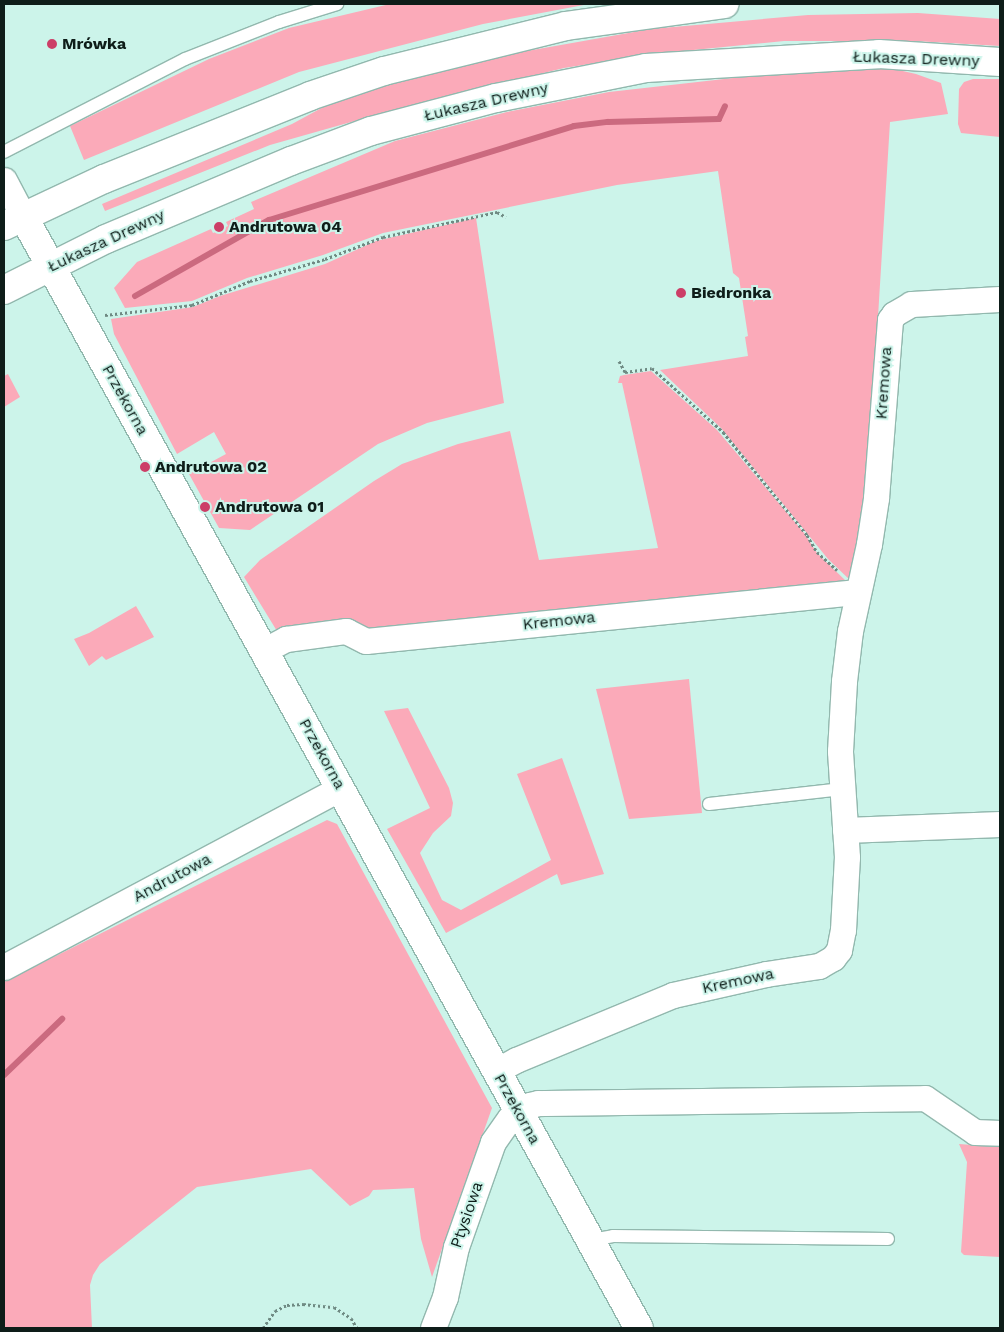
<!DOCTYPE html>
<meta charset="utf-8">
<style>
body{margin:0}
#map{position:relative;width:1004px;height:1332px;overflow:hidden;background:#ccf4ea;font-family:"Work Sans",sans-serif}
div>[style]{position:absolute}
.green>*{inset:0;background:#fbaab9}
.stream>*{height:6px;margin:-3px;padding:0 3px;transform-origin:3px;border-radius:3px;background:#cb6a7f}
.path>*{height:3px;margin-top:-1.5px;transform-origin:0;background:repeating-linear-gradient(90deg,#6f8a83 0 2.5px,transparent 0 5px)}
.roads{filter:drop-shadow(1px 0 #92b8ae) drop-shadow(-1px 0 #92b8ae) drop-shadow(0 1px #92b8ae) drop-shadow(0 -1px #92b8ae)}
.lane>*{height:12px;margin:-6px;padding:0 6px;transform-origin:6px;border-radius:6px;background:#fff}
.street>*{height:25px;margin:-12.5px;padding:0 12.5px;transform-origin:12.5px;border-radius:12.5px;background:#fff}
.secondary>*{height:28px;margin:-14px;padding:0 14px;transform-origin:14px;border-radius:14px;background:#fff}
.dots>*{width:14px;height:14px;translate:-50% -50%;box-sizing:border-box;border:2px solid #ccf4ea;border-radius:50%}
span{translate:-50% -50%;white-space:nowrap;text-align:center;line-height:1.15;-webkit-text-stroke:4px #ccf4ea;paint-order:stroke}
.poi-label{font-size:16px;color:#0e1d19;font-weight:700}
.left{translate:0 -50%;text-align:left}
.street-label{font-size:16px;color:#0e1d19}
.frame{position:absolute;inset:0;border:5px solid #0e1d19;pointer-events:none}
</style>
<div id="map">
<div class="green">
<i style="clip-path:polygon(390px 4px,589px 4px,483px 24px,299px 72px,84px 160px,70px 126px,209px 59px,289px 28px)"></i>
<i style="clip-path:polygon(918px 13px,1000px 19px,1000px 46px,915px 41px,784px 41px,653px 54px,564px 68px,404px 107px,270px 145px,105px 211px,102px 204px,292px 124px,340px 98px,437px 70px,527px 51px,651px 29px,808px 15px)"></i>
<i style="clip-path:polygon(885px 67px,916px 74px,941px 83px,948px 114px,890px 122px,866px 512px,852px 582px,828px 559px,721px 428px,660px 370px,748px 356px,745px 337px,748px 336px,739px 278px,733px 273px,718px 171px,617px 185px,383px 233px,323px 255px,247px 278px,192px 301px,125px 308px,114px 288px,137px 262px,211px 229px,213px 233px,228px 226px,226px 222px,254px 209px,251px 202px,395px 141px,507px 112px,609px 92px,733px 78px)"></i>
<i style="clip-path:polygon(973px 79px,1000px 79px,1000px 137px,961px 133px,958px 124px,959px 89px,964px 82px)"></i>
<i style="clip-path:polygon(476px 218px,504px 403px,427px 423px,378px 444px,250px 530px,219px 528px,189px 474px,226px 454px,214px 432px,177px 454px,114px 334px,111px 319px,193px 307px,220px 296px,325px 264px,376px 241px)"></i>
<i style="clip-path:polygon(651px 371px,717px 430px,805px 534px,817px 553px,846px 581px,376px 630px,280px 636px,244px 577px,260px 560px,374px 481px,402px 464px,458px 444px,510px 431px,539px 560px,658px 548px,622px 383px,618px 383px,620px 376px,624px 375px)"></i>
<i style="clip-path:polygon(8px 374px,20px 397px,4px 407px,4px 376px)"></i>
<i style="clip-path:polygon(136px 606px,154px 637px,106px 660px,102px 656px,89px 666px,74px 639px,89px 633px)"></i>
<i style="clip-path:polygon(689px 679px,702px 813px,629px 819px,596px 689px)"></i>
<i style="clip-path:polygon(408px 708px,449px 788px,453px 803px,451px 816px,433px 833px,420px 853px,442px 900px,461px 910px,551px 860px,517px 774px,562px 758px,604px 874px,561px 885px,557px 874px,446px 933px,387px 829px,430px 808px,384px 711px)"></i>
<i style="clip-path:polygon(327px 820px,337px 824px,492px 1108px,432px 1277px,421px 1239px,414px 1188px,373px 1190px,369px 1196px,350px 1206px,311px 1169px,197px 1187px,100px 1264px,93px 1275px,90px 1285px,92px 1328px,4px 1328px,4px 982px)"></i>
<i style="clip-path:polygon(959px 1144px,1000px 1147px,1000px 1257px,964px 1255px,961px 1252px,967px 1162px)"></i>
</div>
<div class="stream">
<i style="left:135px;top:296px;width:154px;rotate:-29.6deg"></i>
<i style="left:269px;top:220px;width:319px;rotate:-17.1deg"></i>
<i style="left:574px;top:126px;width:34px;rotate:-7deg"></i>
<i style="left:608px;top:122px;width:111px;rotate:-1.5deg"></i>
<i style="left:719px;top:119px;width:14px;rotate:-65deg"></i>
<i style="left:4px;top:1075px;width:81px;rotate:-44deg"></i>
</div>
<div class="path">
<i style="left:105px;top:315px;width:88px;rotate:-6.6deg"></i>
<i style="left:192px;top:305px;width:63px;rotate:-22.5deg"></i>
<i style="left:250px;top:281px;width:78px;rotate:-16.3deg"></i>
<i style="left:325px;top:259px;width:62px;rotate:-20.8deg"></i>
<i style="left:383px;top:237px;width:117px;rotate:-12.4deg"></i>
<i style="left:497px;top:212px;width:10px;rotate:29deg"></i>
<i style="left:619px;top:361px;width:13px;rotate:61deg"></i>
<i style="left:625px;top:372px;width:27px;rotate:-8deg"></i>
<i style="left:652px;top:368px;width:96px;rotate:42deg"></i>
<i style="left:723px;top:432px;width:133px;rotate:50.8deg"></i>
<i style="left:807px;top:535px;width:20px;rotate:60deg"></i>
<i style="left:817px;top:552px;width:27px;rotate:42deg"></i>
<i style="left:263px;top:1328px;width:21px;rotate:-55deg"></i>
<i style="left:275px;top:1311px;width:13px;rotate:-27deg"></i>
<i style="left:287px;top:1305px;width:16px;rotate:-4deg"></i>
<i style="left:303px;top:1304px;width:31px;rotate:6deg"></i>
<i style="left:334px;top:1307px;width:20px;rotate:33deg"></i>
<i style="left:351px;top:1318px;width:12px;rotate:59deg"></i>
</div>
<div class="roads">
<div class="lane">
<i style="left:4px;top:152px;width:203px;rotate:-27.2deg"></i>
<i style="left:185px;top:59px;width:101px;rotate:-21.5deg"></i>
<i style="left:279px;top:22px;width:61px;rotate:-17.2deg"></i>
<i style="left:709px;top:804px;width:134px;rotate:-6.4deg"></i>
<i style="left:592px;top:1245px;width:13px;rotate:-32deg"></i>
<i style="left:603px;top:1238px;width:10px;rotate:-11deg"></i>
<i style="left:613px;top:1236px;width:275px;rotate:0.6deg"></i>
</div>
<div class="street">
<i style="left:4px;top:180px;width:41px;rotate:62.2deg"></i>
<i style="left:265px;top:650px;width:24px;rotate:-28deg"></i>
<i style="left:286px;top:639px;width:61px;rotate:-7.6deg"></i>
<i style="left:346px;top:631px;width:22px;rotate:27deg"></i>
<i style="left:366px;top:641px;width:494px;rotate:-5.7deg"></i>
<i style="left:845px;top:830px;width:155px;rotate:-2.2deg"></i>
<i style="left:4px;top:967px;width:381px;rotate:-28deg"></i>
<i style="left:496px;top:1071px;width:23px;rotate:-29deg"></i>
<i style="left:516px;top:1060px;width:170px;rotate:-22.5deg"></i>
<i style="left:673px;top:995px;width:95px;rotate:-12.7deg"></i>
<i style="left:766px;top:974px;width:54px;rotate:-8.6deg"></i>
<i style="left:819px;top:966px;width:16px;rotate:-30deg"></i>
<i style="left:833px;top:958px;width:10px;rotate:-53deg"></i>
<i style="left:839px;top:950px;width:20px;rotate:-79deg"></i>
<i style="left:843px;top:930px;width:73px;rotate:-86.9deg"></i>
<i style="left:847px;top:857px;width:106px;rotate:-93.8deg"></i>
<i style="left:840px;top:751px;width:70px;rotate:-86.7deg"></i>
<i style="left:844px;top:681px;width:50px;rotate:-83.2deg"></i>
<i style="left:850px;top:631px;width:89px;rotate:-77.7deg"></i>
<i style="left:869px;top:544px;width:47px;rotate:-81.3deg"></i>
<i style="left:876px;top:498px;width:179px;rotate:-85.5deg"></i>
<i style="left:890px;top:320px;width:7px;rotate:-56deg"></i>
<i style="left:894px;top:314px;width:20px;rotate:-30deg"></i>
<i style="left:911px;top:304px;width:89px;rotate:-3.2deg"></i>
<i style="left:433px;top:1328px;width:33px;rotate:-69deg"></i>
<i style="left:445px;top:1297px;width:51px;rotate:-77.6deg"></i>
<i style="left:456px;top:1247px;width:111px;rotate:-70.6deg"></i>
<i style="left:493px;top:1142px;width:29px;rotate:-55deg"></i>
<i style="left:510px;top:1118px;width:24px;rotate:-33deg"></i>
<i style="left:530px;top:1105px;width:8px;rotate:-14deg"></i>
<i style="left:538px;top:1103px;width:387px;rotate:-0.7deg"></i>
<i style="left:925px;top:1098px;width:60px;rotate:34.2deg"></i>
<i style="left:975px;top:1132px;width:25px;rotate:2deg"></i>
</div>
<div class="secondary">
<i style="left:23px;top:216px;width:1271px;rotate:61.02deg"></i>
<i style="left:4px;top:226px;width:110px;rotate:-25.2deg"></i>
<i style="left:104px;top:179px;width:222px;rotate:-21.9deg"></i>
<i style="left:310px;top:96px;width:78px;rotate:-18.7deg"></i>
<i style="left:384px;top:71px;width:187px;rotate:-13.9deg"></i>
<i style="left:566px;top:26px;width:160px;rotate:-7.9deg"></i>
<i style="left:4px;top:290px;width:114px;rotate:-26.6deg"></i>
<i style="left:106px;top:239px;width:201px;rotate:-22.9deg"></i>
<i style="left:291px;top:161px;width:85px;rotate:-20.6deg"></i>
<i style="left:371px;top:131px;width:129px;rotate:-14.8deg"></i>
<i style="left:496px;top:98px;width:153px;rotate:-11.3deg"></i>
<i style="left:646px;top:68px;width:233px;rotate:-3.4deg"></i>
<i style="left:879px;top:54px;width:121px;rotate:3.8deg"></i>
</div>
</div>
<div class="dots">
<i style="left:52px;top:44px;background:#cc3e67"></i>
<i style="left:219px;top:227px;background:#cc3e67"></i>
<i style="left:681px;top:293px;background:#cc3e67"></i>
<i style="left:145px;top:467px;background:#cc3e67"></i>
<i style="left:205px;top:507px;background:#cc3e67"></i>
</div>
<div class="poi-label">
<span class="left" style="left:62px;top:44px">Mrówka</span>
<span class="left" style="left:229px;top:227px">Andrutowa 04</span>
<span class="left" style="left:691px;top:293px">Biedronka</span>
<span class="left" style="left:155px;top:467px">Andrutowa 02</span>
<span class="left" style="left:215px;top:507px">Andrutowa 01</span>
</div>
<div class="street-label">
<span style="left:916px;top:59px;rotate:2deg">Łukasza Drewny</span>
<span style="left:486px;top:102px;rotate:-13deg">Łukasza Drewny</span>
<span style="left:106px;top:241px;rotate:-25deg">Łukasza Drewny</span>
<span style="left:884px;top:383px;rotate:-86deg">Kremowa</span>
<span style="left:125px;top:400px;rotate:61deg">Przekorna</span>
<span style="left:559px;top:621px;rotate:-6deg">Kremowa</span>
<span style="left:322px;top:754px;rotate:61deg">Przekorna</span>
<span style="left:172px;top:878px;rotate:-28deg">Andrutowa</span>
<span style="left:738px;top:981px;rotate:-12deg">Kremowa</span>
<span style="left:517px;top:1109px;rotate:61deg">Przekorna</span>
<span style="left:467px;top:1215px;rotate:-71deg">Ptysiowa</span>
</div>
<div class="frame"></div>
</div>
